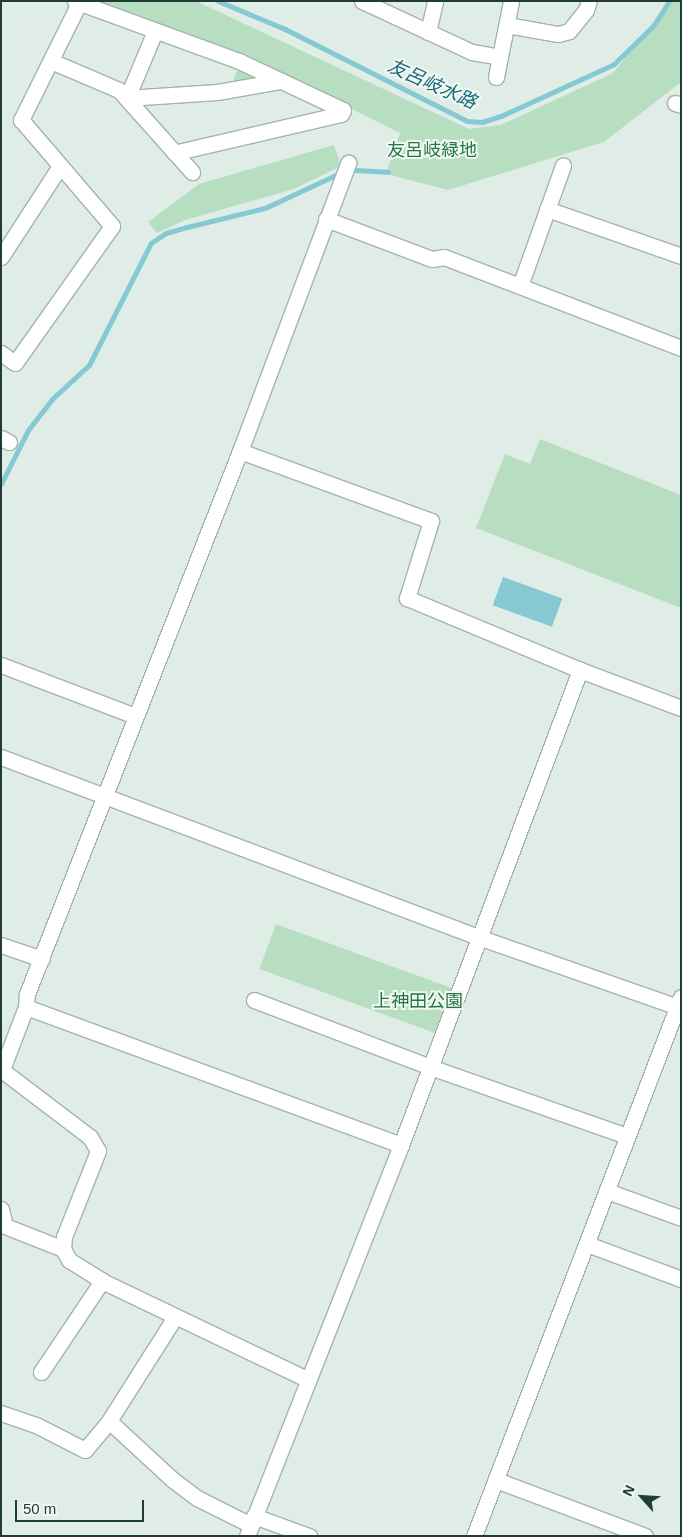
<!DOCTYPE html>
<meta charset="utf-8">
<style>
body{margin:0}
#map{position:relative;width:682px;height:1537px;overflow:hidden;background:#e0ece6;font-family:Helvetica,"Noto Sans JP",sans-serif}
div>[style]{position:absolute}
.green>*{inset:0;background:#b8dec1;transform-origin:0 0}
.water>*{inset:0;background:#85c9d3;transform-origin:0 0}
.stream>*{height:5px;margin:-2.5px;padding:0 2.5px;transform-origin:2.5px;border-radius:2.5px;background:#85c9d3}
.roads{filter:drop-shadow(1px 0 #a3b4ad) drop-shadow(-1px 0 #a3b4ad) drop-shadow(0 1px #a3b4ad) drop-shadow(0 -1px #a3b4ad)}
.minor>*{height:15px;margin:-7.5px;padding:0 7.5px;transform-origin:7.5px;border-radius:7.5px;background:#fff}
span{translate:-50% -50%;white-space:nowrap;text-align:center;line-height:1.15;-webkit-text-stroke:4px #f1f8f4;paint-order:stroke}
.park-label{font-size:18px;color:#287545}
.water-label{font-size:19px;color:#186c7b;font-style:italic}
.frame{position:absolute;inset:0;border:2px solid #203d35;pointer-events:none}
.north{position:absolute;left:617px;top:1472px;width:50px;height:50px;-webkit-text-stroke:4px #f1f8f4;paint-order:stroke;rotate:296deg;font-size:14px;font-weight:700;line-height:20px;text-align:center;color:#203d35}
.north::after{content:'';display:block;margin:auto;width:18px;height:22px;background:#203d35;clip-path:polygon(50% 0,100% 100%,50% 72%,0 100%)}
.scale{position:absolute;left:15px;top:1500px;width:129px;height:22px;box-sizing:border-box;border:2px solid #203d35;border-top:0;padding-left:6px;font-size:15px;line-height:18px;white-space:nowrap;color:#203d35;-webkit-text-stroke:4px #f1f8f4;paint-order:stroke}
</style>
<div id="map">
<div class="green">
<i style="clip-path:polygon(90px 1px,196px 1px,469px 129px,501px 125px,613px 73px,672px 1px,681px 1px,681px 82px,604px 142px,448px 190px,386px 174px,400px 133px,317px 92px)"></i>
<i style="clip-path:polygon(239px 65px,269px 77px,232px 84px)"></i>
<i style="clip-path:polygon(334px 145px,341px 166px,294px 189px,185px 220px,157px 233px,148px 222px,199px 184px)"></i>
<i style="clip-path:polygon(540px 439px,681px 495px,681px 608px,476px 528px,505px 454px,530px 464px)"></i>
<i style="left:276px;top:924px;width:189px;height:48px;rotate:20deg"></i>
</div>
<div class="water">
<i style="left:503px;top:577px;width:63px;height:30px;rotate:20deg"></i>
</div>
<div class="stream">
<i style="left:218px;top:1px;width:73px;rotate:22.7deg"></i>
<i style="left:285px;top:29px;width:204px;rotate:26.8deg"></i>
<i style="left:467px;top:121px;width:15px;rotate:4deg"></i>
<i style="left:482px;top:122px;width:20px;rotate:-18deg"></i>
<i style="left:501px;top:116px;width:124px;rotate:-24.7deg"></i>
<i style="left:614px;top:64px;width:54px;rotate:-44.3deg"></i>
<i style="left:653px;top:26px;width:30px;rotate:-57deg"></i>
<i style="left:354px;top:170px;width:34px;rotate:3deg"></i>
<i style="left:1px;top:484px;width:60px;rotate:-63.4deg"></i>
<i style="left:28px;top:430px;width:39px;rotate:-52deg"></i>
<i style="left:52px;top:399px;width:50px;rotate:-42.6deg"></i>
<i style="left:89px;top:365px;width:137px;rotate:-63.1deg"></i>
<i style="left:151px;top:243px;width:18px;rotate:-34deg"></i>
<i style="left:166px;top:233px;width:22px;rotate:-16deg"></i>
<i style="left:187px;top:227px;width:80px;rotate:-13.7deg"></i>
<i style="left:265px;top:208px;width:81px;rotate:-25deg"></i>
</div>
<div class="roads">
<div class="minor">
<i style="left:75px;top:1px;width:175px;rotate:20.1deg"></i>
<i style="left:239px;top:61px;width:115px;rotate:25.2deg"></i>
<i style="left:343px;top:110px;width:4px;rotate:117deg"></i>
<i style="left:341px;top:114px;width:171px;rotate:166.9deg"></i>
<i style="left:362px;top:1px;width:121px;rotate:24.9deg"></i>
<i style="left:472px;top:52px;width:28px;rotate:10deg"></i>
<i style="left:507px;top:25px;width:52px;rotate:10deg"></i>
<i style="left:558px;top:34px;width:11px;rotate:-15deg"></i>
<i style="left:569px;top:31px;width:27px;rotate:-51deg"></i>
<i style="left:586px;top:10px;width:9px;rotate:-72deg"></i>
<i style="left:155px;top:31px;width:73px;rotate:112.7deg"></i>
<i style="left:127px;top:98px;width:90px;rotate:-3.8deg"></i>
<i style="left:217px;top:92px;width:65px;rotate:-9.8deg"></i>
<i style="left:428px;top:32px;width:32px;rotate:-77deg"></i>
<i style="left:51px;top:61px;width:74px;rotate:23.1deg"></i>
<i style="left:119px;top:90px;width:110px;rotate:48.3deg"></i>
<i style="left:496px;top:77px;width:77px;rotate:-78.8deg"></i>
<i style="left:675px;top:103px;width:6px;rotate:18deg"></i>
<i style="left:547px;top:209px;width:142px;rotate:19.3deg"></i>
<i style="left:326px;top:219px;width:113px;rotate:20.7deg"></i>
<i style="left:432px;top:259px;width:12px;rotate:-9deg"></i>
<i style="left:444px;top:257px;width:254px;rotate:21deg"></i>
<i style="left:1px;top:257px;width:108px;rotate:-57deg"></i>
<i style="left:520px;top:286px;width:128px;rotate:-70.4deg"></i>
<i style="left:1px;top:353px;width:17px;rotate:36deg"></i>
<i style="left:15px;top:363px;width:168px;rotate:-54.7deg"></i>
<i style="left:112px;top:226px;width:140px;rotate:-130.6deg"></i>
<i style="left:21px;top:120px;width:131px;rotate:-63.6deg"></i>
<i style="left:1px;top:438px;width:9px;rotate:27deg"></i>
<i style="left:240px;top:451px;width:203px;rotate:20.1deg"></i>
<i style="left:431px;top:521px;width:81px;rotate:107.3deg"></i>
<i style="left:407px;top:598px;width:187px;rotate:22.6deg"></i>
<i style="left:580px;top:670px;width:108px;rotate:20.6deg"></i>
<i style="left:1px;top:665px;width:143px;rotate:20.8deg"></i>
<i style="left:1px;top:757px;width:510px;rotate:20.67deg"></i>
<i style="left:478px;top:937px;width:215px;rotate:19.3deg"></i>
<i style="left:1px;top:945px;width:43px;rotate:18.9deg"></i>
<i style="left:254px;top:1000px;width:188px;rotate:20.8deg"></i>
<i style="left:430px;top:1067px;width:209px;rotate:19.3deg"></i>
<i style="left:26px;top:1007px;width:400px;rotate:20.2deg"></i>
<i style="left:3px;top:1071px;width:109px;rotate:37.2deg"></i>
<i style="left:90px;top:1137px;width:16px;rotate:60deg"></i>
<i style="left:98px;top:1151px;width:92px;rotate:111.6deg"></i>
<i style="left:64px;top:1237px;width:12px;rotate:95deg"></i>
<i style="left:63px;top:1249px;width:13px;rotate:61deg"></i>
<i style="left:69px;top:1260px;width:39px;rotate:32deg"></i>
<i style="left:102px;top:1281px;width:227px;rotate:25.6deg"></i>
<i style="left:1px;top:1072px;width:70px;rotate:-69deg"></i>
<i style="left:26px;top:1007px;width:13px;rotate:-86deg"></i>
<i style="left:27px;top:994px;width:583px;rotate:-68.58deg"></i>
<i style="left:240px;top:451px;width:308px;rotate:-69.4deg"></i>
<i style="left:607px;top:1191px;width:79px;rotate:20deg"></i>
<i style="left:1px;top:1209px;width:17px;rotate:77deg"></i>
<i style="left:5px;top:1226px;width:62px;rotate:21.6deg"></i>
<i style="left:587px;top:1244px;width:100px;rotate:20.4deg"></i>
<i style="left:175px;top:1317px;width:123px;rotate:122.4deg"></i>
<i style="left:109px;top:1421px;width:87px;rotate:42.7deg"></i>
<i style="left:173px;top:1480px;width:30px;rotate:37deg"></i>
<i style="left:197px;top:1498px;width:60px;rotate:26.6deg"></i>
<i style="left:41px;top:1372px;width:110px;rotate:-56.2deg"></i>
<i style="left:1px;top:1413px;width:37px;rotate:19deg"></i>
<i style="left:36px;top:1425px;width:55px;rotate:27deg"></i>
<i style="left:85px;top:1450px;width:38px;rotate:-50deg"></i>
<i style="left:496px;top:1480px;width:159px;rotate:20.6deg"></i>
<i style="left:254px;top:1516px;width:59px;rotate:20deg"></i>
<i style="left:247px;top:1536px;width:420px;rotate:-68.5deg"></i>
<i style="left:401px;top:1145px;width:508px;rotate:-69.35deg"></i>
<i style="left:474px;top:1536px;width:577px;rotate:-68.99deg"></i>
</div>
</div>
<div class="park-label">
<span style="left:432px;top:150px">友呂岐緑地</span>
<span style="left:418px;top:1001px">上神田公園</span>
</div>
<div class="water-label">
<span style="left:432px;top:84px;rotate:24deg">友呂岐水路</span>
</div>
<div class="frame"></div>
<div class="north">N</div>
<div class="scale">50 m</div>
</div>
